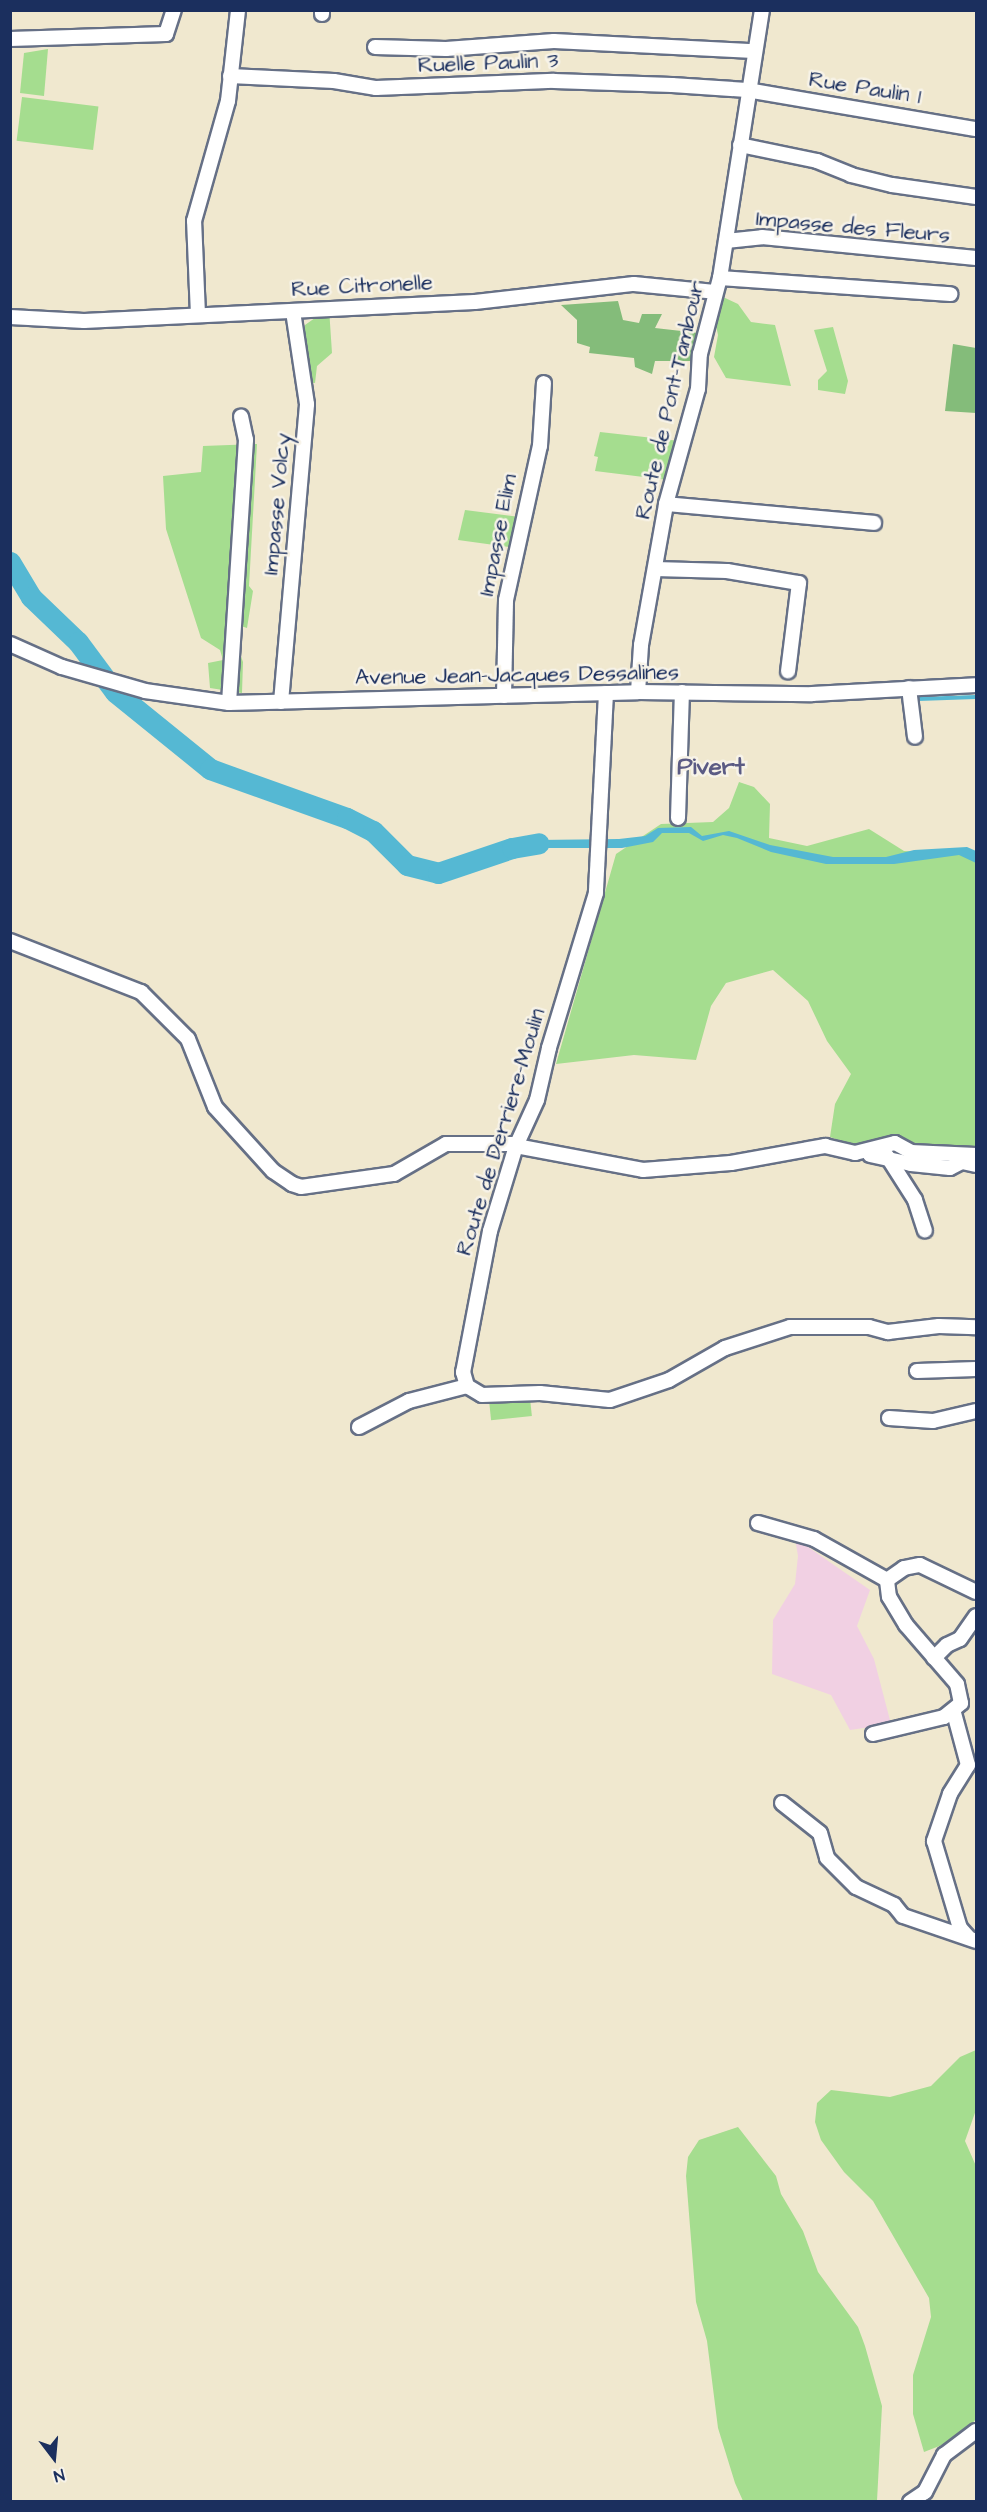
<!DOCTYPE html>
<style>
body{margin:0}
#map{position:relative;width:987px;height:2512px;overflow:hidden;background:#f0e8cf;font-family:"Architects Daughter",sans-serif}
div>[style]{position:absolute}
.built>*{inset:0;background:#f1d0e3}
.green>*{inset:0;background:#a5dd8f;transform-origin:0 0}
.forest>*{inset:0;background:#84bc7a}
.water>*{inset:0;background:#55b8d3}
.stream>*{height:4px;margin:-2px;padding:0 2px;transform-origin:2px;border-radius:2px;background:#55b8d3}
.river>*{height:21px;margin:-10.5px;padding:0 10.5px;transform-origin:10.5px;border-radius:10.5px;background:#55b8d3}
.roads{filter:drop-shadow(2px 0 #667086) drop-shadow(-2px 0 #667086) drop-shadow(0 2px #667086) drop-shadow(0 -2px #667086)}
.minor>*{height:14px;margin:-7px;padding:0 7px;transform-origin:7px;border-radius:7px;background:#fff}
span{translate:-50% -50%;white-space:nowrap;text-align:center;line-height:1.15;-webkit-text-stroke:5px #f7f3e8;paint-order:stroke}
.street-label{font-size:22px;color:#1b2f5e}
.neighbourhood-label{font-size:24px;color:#5b5b84;font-weight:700}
.frame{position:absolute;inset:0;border:12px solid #1b2f5e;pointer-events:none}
.north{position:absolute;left:24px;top:2428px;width:60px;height:60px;-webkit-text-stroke:4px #f7f3e8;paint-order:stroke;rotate:164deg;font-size:16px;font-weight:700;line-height:24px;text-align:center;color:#1b2f5e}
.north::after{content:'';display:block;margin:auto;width:21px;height:27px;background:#1b2f5e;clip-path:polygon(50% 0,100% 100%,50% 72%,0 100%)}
</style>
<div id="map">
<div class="built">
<i style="clip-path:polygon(795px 1538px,870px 1590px,857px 1626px,874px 1659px,891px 1724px,850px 1730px,831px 1695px,772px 1674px,773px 1620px,795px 1584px,798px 1556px)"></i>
</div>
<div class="green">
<i style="clip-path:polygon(48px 49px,44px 96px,20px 93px,24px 53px)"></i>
<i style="left:22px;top:97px;width:77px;height:44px;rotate:7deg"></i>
<i style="clip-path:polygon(723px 297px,738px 304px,751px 322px,775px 325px,791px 386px,726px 378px,714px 357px,718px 335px,713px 311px)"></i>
<i style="clip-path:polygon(329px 308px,332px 353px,317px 366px,315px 383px,305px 382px,305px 325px)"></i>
<i style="clip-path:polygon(833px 327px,848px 381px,845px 394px,818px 390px,818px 380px,827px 371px,814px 330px)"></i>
<i style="clip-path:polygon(600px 432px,680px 441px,668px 480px,595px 471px,598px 457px,594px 456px)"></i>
<i style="clip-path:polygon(257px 444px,249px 586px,253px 591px,247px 628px,235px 624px,233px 631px,242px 640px,238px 648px,243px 662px,242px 693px,210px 688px,208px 663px,223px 660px,220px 650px,201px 638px,166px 529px,163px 476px,201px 472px,203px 446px)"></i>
<i style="clip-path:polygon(465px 510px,520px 517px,509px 547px,458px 540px)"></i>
<i style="clip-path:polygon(739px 782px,754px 787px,770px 804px,769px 838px,807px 846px,869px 829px,904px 851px,976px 855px,976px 1148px,922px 1147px,912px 1142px,889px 1140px,861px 1148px,830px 1137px,835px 1104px,851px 1074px,827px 1041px,808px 1001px,773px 970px,726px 983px,711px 1006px,696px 1060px,634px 1055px,556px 1064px,616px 854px,661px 824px,713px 822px,729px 808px)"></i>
<i style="left:530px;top:1398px;width:18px;height:41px;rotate:84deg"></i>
<i style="clip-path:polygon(976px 2050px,976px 2110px,965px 2141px,976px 2166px,976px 2419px,960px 2438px,924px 2452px,913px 2414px,913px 2375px,931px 2317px,929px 2298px,873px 2201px,844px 2172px,821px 2140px,815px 2122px,817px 2103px,831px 2090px,890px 2097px,931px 2086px,960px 2057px)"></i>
<i style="clip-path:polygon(738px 2127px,776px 2176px,781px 2194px,803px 2231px,818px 2272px,858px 2327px,865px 2346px,882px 2406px,877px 2501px,743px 2501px,735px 2483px,718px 2428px,707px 2341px,696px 2302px,686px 2176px,688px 2157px,699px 2140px)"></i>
</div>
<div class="forest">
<i style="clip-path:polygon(618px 301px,623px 320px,639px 323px,642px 314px,662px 314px,655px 328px,699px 333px,697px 361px,655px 361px,652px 374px,635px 367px,634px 358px,589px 353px,590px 347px,577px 343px,577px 320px,561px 305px)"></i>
<i style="clip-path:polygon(953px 344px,976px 348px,976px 413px,945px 411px)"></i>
</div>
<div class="water">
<i style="clip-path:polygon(691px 827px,702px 836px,729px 831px,770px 845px,833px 857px,886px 857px,914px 850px,967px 847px,976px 851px,976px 863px,959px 855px,894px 864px,826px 864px,771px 852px,737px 838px,723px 835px,703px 841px,689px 833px,662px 833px,653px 842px,622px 848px,512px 848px,537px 840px,619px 839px,645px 836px,658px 828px)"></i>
</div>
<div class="stream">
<i style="left:918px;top:699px;width:58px;rotate:-2deg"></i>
</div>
<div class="river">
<i style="left:10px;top:562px;width:41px;rotate:59deg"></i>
<i style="left:31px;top:597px;width:65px;rotate:43.8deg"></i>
<i style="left:78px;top:642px;width:62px;rotate:53.5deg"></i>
<i style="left:115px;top:692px;width:122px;rotate:39deg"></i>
<i style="left:210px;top:769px;width:145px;rotate:19.7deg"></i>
<i style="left:347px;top:818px;width:29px;rotate:27deg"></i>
<i style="left:373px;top:831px;width:48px;rotate:45deg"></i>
<i style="left:407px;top:865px;width:32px;rotate:14deg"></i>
<i style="left:438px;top:873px;width:78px;rotate:-18.7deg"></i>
<i style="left:512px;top:848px;width:27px;rotate:-10deg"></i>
</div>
<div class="roads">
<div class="minor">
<i style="left:322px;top:14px;width:4px;rotate:-90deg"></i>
<i style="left:10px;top:39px;width:156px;rotate:-1.8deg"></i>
<i style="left:166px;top:34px;width:25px;rotate:-72deg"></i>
<i style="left:375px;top:47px;width:71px;rotate:1.6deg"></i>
<i style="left:446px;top:49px;width:108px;rotate:-4.2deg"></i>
<i style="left:554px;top:41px;width:200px;rotate:2.9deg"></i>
<i style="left:230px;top:76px;width:104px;rotate:2.8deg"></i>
<i style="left:334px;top:81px;width:43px;rotate:9.5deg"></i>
<i style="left:376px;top:88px;width:178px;rotate:-2.3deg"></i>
<i style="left:554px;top:81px;width:118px;rotate:1.9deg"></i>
<i style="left:672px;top:85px;width:75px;rotate:3.8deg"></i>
<i style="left:747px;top:90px;width:232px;rotate:9.7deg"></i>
<i style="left:740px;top:145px;width:79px;rotate:11.7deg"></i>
<i style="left:817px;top:161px;width:37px;rotate:22deg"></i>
<i style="left:851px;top:175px;width:42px;rotate:13.7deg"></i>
<i style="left:892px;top:185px;width:85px;rotate:8.1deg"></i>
<i style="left:726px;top:241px;width:36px;rotate:-6deg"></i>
<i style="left:762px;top:237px;width:215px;rotate:5.6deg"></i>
<i style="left:720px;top:278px;width:231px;rotate:4deg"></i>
<i style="left:198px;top:315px;width:94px;rotate:-92.4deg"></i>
<i style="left:194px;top:221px;width:125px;rotate:-74.2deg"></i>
<i style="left:228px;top:101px;width:92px;rotate:-83.7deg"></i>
<i style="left:10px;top:317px;width:74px;rotate:3.1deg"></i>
<i style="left:84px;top:321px;width:391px;rotate:-2.8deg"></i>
<i style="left:475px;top:302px;width:160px;rotate:-6.5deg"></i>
<i style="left:634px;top:284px;width:81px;rotate:5.6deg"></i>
<i style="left:666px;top:504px;width:209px;rotate:5.2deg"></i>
<i style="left:655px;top:569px;width:72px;rotate:1.6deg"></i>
<i style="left:727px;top:571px;width:73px;rotate:9.5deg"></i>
<i style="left:799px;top:583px;width:89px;rotate:97.1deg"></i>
<i style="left:10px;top:644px;width:57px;rotate:23.9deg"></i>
<i style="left:62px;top:667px;width:86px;rotate:16.1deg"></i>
<i style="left:145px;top:691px;width:85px;rotate:8.1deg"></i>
<i style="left:229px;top:703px;width:409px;rotate:-1.5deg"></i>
<i style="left:638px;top:692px;width:174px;rotate:0.7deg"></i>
<i style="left:812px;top:694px;width:164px;rotate:-3.1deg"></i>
<i style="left:909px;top:688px;width:49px;rotate:83deg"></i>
<i style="left:638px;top:692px;width:47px;rotate:-86.3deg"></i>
<i style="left:641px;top:645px;width:143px;rotate:-79.9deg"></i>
<i style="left:666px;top:504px;width:119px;rotate:-74.5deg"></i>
<i style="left:698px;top:389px;width:35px;rotate:-87deg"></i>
<i style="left:700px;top:354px;width:79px;rotate:-75.3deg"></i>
<i style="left:720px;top:278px;width:271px;rotate:-81.1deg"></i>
<i style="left:606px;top:693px;width:200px;rotate:92.9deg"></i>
<i style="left:596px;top:893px;width:162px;rotate:106.9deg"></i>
<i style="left:549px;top:1048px;width:53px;rotate:103deg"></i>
<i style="left:537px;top:1100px;width:51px;rotate:114.5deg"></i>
<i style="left:516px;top:1146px;width:89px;rotate:107deg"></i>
<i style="left:490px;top:1231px;width:144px;rotate:100.8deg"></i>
<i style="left:463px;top:1372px;width:15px;rotate:74deg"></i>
<i style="left:467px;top:1386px;width:17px;rotate:31deg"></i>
<i style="left:482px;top:1395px;width:58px;rotate:-2deg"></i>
<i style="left:540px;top:1393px;width:70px;rotate:5.7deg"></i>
<i style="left:610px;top:1400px;width:62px;rotate:-18.7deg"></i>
<i style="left:669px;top:1380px;width:64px;rotate:-29.7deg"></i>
<i style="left:725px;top:1348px;width:68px;rotate:-17.9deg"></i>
<i style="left:790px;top:1327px;width:79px"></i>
<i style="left:869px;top:1327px;width:20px;rotate:15deg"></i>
<i style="left:888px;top:1332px;width:51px;rotate:-6.7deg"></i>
<i style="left:939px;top:1326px;width:37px;rotate:2deg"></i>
<i style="left:504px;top:696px;width:96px;rotate:-88.8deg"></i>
<i style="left:506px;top:600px;width:158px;rotate:-77.6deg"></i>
<i style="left:540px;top:446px;width:63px;rotate:-86.4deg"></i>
<i style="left:281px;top:702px;width:299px;rotate:-85deg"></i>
<i style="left:307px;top:404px;width:94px;rotate:-98.6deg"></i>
<i style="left:229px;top:703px;width:264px;rotate:-86.3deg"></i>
<i style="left:246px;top:440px;width:24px;rotate:-102deg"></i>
<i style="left:678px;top:818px;width:126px;rotate:-88.2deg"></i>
<i style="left:10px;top:941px;width:141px;rotate:21.3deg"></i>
<i style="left:141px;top:992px;width:66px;rotate:45deg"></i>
<i style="left:188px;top:1039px;width:73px;rotate:68.3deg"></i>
<i style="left:215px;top:1107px;width:86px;rotate:47.8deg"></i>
<i style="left:273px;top:1171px;width:23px;rotate:34deg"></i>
<i style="left:292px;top:1184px;width:9px;rotate:18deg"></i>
<i style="left:301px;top:1187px;width:94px;rotate:-8deg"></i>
<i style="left:394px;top:1174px;width:60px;rotate:-30deg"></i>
<i style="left:446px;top:1144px;width:71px"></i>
<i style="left:516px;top:1146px;width:129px;rotate:10.7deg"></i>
<i style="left:643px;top:1170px;width:88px;rotate:-4.5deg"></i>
<i style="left:731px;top:1163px;width:96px;rotate:-10.3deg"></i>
<i style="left:825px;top:1146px;width:31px;rotate:13deg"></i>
<i style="left:855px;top:1153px;width:41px;rotate:-14deg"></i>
<i style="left:895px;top:1143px;width:18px;rotate:29deg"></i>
<i style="left:911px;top:1152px;width:65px;rotate:2.6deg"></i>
<i style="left:870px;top:1155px;width:42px;rotate:12.4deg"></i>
<i style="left:911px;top:1164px;width:39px;rotate:6deg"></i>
<i style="left:950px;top:1168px;width:13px;rotate:-27deg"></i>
<i style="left:962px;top:1162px;width:14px;rotate:12deg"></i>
<i style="left:887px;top:1156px;width:52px;rotate:57.5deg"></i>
<i style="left:915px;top:1200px;width:32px;rotate:72deg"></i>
<i style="left:917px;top:1371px;width:59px;rotate:-1.9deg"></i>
<i style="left:889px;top:1418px;width:44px;rotate:3.9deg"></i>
<i style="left:933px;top:1421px;width:44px;rotate:-13.1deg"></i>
<i style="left:359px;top:1427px;width:56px;rotate:-27.5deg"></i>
<i style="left:409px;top:1401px;width:60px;rotate:-14.5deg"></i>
<i style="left:758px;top:1523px;width:58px;rotate:15.9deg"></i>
<i style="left:814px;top:1539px;width:84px;rotate:29.3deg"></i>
<i style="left:887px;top:1580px;width:21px;rotate:-35deg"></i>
<i style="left:904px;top:1568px;width:16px;rotate:-11deg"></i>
<i style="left:920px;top:1565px;width:62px;rotate:25.7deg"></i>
<i style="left:934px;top:1658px;width:18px;rotate:-45deg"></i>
<i style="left:947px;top:1645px;width:14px;rotate:-25deg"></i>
<i style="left:960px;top:1639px;width:28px;rotate:-55deg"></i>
<i style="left:954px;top:1713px;width:54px;rotate:74.9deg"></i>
<i style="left:968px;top:1765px;width:34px;rotate:122deg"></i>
<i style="left:950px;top:1794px;width:50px;rotate:108.8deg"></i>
<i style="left:934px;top:1841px;width:91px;rotate:73.4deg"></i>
<i style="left:960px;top:1928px;width:12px;rotate:48deg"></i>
<i style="left:873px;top:1734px;width:73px;rotate:-13.5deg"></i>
<i style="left:944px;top:1717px;width:22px;rotate:-39deg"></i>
<i style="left:961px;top:1703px;width:19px;rotate:-102deg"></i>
<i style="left:957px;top:1684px;width:78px;rotate:-130.8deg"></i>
<i style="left:906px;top:1625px;width:33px;rotate:-121deg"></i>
<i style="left:889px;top:1597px;width:17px;rotate:-97deg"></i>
<i style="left:782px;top:1803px;width:48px;rotate:38.3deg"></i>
<i style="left:820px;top:1833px;width:26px;rotate:74deg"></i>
<i style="left:827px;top:1858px;width:41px;rotate:45deg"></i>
<i style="left:856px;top:1887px;width:42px;rotate:25.3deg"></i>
<i style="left:894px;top:1905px;width:14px;rotate:51deg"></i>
<i style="left:903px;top:1916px;width:77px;rotate:18.9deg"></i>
<i style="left:910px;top:2502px;width:18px;rotate:-34deg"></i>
<i style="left:925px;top:2492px;width:42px;rotate:-62.8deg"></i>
<i style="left:944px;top:2455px;width:40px;rotate:-37deg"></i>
</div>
</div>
<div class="street-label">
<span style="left:488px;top:63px;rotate:-2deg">Ruelle Paulin 3</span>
<span style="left:865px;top:88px;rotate:9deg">Rue Paulin 1</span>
<span style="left:853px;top:227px;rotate:5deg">Impasse des Fleurs</span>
<span style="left:362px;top:286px;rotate:-3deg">Rue Citronelle</span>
<span style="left:670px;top:400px;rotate:-77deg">Route de Pont-Tambour</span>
<span style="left:277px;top:504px;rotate:-85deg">Impasse Volcy</span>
<span style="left:498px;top:535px;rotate:-79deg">Impasse Elim</span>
<span style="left:517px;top:675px;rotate:-1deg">Avenue Jean-Jacques Dessalines</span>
<span style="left:501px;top:1132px;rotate:-73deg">Route de Derriere-Moulin</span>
</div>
<div class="neighbourhood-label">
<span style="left:711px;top:768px">Pivert</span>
</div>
<div class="frame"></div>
<div class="north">N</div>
</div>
